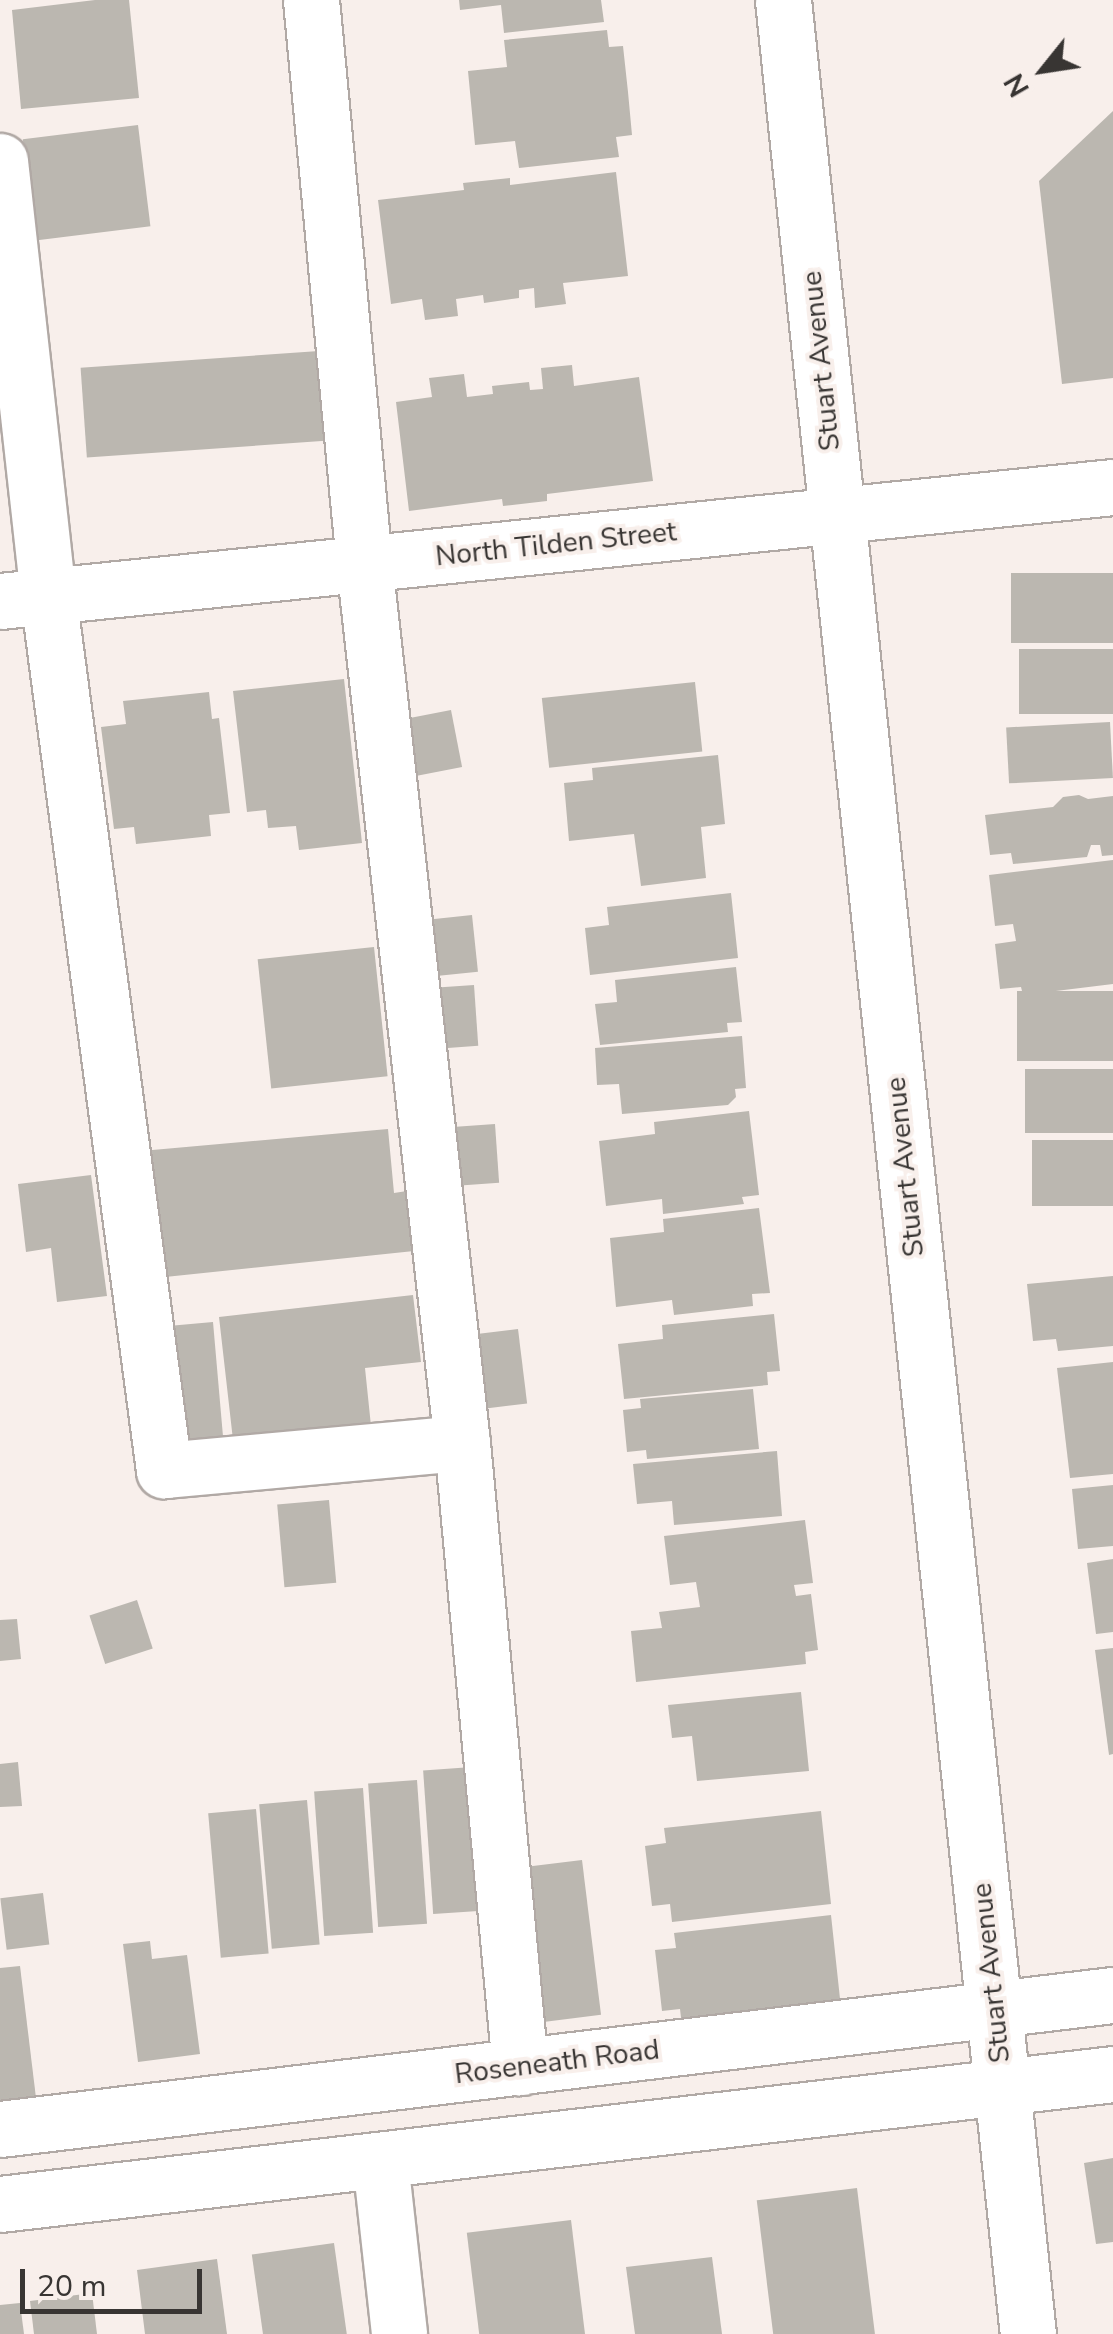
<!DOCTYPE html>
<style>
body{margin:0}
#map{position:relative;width:1113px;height:2334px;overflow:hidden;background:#f8efeb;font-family:"Nunito Sans",sans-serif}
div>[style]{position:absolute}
.building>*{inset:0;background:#bbb7b0;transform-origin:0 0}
.roads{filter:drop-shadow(2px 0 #b1a9a5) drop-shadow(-2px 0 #b1a9a5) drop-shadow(0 2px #b1a9a5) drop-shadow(0 -2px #b1a9a5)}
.minor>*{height:55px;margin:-27.5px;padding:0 27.5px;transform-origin:27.5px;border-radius:27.5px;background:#fff}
span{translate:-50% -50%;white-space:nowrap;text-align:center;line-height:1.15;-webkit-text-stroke:8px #f8efeb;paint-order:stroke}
.street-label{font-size:28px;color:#383533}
.north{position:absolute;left:993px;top:20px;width:100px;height:100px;-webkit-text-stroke:8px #f8efeb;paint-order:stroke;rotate:240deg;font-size:28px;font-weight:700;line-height:40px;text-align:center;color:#383533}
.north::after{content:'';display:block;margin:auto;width:35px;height:45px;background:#383533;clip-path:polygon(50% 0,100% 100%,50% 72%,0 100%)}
.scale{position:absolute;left:20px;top:2269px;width:182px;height:45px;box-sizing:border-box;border:5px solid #383533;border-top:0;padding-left:12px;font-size:30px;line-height:35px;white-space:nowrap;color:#383533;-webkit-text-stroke:8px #f8efeb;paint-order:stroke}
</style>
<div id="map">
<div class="building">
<i style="clip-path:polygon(95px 0,129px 0,139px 98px,21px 109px,12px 10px)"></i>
<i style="clip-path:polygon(459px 0,601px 0,604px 22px,504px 33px,501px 5px,460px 10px)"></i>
<i style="clip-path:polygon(607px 30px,609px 47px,623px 46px,628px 92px,632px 135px,616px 137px,619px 157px,519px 168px,515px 141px,475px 145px,468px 71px,507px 67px,504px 40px)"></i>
<i style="clip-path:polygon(1113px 111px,1113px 378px,1062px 384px,1039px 181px)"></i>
<i style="left:138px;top:125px;width:102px;height:116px;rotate:83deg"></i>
<i style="clip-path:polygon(616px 172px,628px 276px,563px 283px,566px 304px,535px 308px,534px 288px,519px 290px,519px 298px,484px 303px,483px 295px,456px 299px,458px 316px,425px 320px,422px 299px,391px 304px,378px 200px,464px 190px,463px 183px,510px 178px,510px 185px)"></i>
<i style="left:319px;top:351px;width:90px;height:239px;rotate:86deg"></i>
<i style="clip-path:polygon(572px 365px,574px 386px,639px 377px,653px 481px,547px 494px,547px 501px,503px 506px,502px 499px,409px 511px,396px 402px,432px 397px,429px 378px,464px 374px,467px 397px,493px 394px,492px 386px,529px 382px,530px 390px,543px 389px,541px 368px)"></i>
<i style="left:1113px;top:573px;width:70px;height:102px;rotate:90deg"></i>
<i style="left:1113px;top:649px;width:65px;height:94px;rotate:90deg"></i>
<i style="clip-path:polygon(344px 679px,362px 843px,299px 850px,296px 826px,268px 828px,266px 810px,247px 812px,233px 691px)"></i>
<i style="left:695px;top:682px;width:70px;height:154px;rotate:84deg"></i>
<i style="clip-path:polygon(209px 692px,212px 719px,219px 718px,230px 813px,209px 815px,211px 836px,136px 844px,134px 827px,114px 829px,101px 727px,126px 724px,123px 701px)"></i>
<i style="left:451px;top:710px;width:58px;height:55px;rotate:79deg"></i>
<i style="left:1110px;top:722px;width:56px;height:104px;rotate:87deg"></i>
<i style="clip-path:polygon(718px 755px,725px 824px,701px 827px,706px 878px,641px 886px,634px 834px,569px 841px,564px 783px,593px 780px,592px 768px)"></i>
<i style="clip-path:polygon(1079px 795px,1088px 799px,1113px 796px,1113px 855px,1102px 856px,1100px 845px,1091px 845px,1087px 857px,1013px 864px,1011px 853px,990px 855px,985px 815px,1053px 807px,1063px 797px)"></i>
<i style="clip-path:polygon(1113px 860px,1113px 984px,1023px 995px,1021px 987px,1000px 989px,995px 944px,1016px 941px,1013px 924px,995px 926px,989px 875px)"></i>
<i style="clip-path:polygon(731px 893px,738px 958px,590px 975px,585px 928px,609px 925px,607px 907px)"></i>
<i style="left:472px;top:915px;width:57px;height:59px;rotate:84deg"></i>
<i style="left:374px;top:947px;width:130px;height:117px;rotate:84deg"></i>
<i style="clip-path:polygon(736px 967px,742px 1022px,727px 1023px,728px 1032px,600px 1045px,595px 1004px,617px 1002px,615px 980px)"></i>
<i style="left:474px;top:985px;width:61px;height:51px;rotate:86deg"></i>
<i style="left:1113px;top:991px;width:70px;height:96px;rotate:90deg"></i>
<i style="clip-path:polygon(742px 1036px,746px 1088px,735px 1089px,736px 1097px,728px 1105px,622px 1114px,619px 1084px,597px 1085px,595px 1048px)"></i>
<i style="left:1113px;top:1069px;width:64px;height:88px;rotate:90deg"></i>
<i style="clip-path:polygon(749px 1111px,759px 1195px,742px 1197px,744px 1204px,663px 1214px,662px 1199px,606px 1206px,599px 1141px,655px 1134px,654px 1122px)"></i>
<i style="left:495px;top:1124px;width:59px;height:60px;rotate:86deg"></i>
<i style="clip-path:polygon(388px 1129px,394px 1193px,407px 1191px,414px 1251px,146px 1279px,130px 1152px)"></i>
<i style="left:1113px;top:1140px;width:66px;height:81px;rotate:90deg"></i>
<i style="clip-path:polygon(91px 1175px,107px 1296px,57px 1302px,51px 1248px,26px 1252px,18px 1184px)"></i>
<i style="clip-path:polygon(759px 1208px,770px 1293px,752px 1294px,753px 1306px,674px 1315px,672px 1300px,616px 1307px,610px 1238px,664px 1232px,663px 1219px)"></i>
<i style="clip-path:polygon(1113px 1276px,1113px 1346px,1058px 1351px,1056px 1339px,1033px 1341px,1027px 1284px)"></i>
<i style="clip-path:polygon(413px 1295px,421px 1362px,365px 1368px,371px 1426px,233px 1440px,219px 1317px)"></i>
<i style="clip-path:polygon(774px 1314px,780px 1371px,767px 1372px,768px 1385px,624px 1399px,618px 1344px,663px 1339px,662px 1325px)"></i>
<i style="left:213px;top:1322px;width:119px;height:56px;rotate:85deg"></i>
<i style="left:518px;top:1329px;width:75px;height:58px;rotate:83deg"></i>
<i style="clip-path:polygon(1113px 1362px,1113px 1474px,1070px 1478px,1057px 1368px)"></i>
<i style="clip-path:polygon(753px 1389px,759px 1449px,647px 1459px,646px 1450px,627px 1452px,623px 1410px,641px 1408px,640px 1399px)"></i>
<i style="clip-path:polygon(777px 1451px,782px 1516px,674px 1525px,672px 1501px,637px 1504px,633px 1464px)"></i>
<i style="clip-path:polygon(1113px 1485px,1113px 1546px,1078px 1549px,1072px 1489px)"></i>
<i style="left:329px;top:1500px;width:83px;height:52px;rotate:85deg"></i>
<i style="clip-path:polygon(805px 1520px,813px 1583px,794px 1585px,796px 1596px,811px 1594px,818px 1650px,805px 1652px,806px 1664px,636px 1682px,631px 1631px,662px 1628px,659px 1612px,700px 1607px,696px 1582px,670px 1585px,664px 1536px)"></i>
<i style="clip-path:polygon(1113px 1559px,1113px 1632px,1096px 1634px,1087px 1563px)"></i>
<i style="left:137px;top:1600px;width:51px;height:50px;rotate:72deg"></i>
<i style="clip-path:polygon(17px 1619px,21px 1659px,0 1661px,0 1620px)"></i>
<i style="clip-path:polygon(1113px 1648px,1113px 1754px,1109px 1755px,1095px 1650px)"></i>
<i style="clip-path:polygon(801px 1692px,809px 1771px,697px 1781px,692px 1736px,672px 1738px,668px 1705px)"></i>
<i style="clip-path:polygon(18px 1762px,22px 1806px,0 1807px,0 1764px)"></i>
<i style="left:472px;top:1767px;width:144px;height:49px;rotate:86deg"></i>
<i style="left:417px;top:1780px;width:144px;height:49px;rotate:86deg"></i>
<i style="left:363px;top:1788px;width:145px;height:49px;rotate:86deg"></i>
<i style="left:307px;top:1800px;width:145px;height:48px;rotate:85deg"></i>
<i style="left:256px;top:1809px;width:145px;height:48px;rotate:85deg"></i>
<i style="clip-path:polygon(821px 1811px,831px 1904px,672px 1922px,670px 1904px,652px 1906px,645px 1846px,666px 1843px,664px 1828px)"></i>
<i style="left:582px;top:1860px;width:156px;height:66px;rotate:83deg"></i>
<i style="left:43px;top:1893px;width:52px;height:43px;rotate:83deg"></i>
<i style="clip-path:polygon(831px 1915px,841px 2008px,682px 2026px,680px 2009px,662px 2011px,655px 1950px,676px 1948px,674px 1933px)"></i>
<i style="clip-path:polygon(150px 1941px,152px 1959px,187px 1955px,200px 2054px,138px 2062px,123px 1944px)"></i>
<i style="clip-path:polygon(20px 1966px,36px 2098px,0 2102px,0 1968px)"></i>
<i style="clip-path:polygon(1113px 2158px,1113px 2242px,1096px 2244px,1084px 2163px)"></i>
<i style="left:857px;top:2188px;width:147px;height:101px;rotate:83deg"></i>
<i style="left:571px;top:2220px;width:115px;height:105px;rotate:83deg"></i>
<i style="left:334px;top:2243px;width:92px;height:83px;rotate:82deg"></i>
<i style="clip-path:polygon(712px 2257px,722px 2334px,635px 2334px,626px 2267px)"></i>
<i style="clip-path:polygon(217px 2259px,227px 2334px,145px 2334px,137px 2270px)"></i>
<i style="clip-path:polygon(92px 2293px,97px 2334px,34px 2334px,30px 2301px)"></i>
<i style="clip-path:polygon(20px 2303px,24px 2334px,0 2334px,0 2305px)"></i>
</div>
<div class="roads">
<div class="minor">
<i style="left:311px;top:0;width:565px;rotate:84.62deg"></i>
<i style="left:364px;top:563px;width:885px;rotate:83.65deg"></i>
<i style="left:462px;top:1443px;width:627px;rotate:84.69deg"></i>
<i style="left:783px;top:0;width:2347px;rotate:84.01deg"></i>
<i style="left:0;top:161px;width:438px;rotate:83.7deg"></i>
<i style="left:48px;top:596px;width:882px;rotate:82.44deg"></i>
<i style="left:164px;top:1470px;width:299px;rotate:-5.2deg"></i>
<i style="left:0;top:601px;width:1119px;rotate:-5.85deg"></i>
<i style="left:0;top:2129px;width:1121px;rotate:-6.87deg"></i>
<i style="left:380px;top:2161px;width:174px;rotate:83.7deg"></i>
<i style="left:0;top:2204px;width:1121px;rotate:-6.66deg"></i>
</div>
</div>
<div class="street-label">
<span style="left:821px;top:361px;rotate:-96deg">Stuart Avenue</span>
<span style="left:556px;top:544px;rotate:-6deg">North Tilden Street</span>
<span style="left:905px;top:1167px;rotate:-96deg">Stuart Avenue</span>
<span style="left:991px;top:1973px;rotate:-96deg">Stuart Avenue</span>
<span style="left:557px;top:2062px;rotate:-7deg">Roseneath Road</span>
</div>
<div class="north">N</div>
<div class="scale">20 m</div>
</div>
